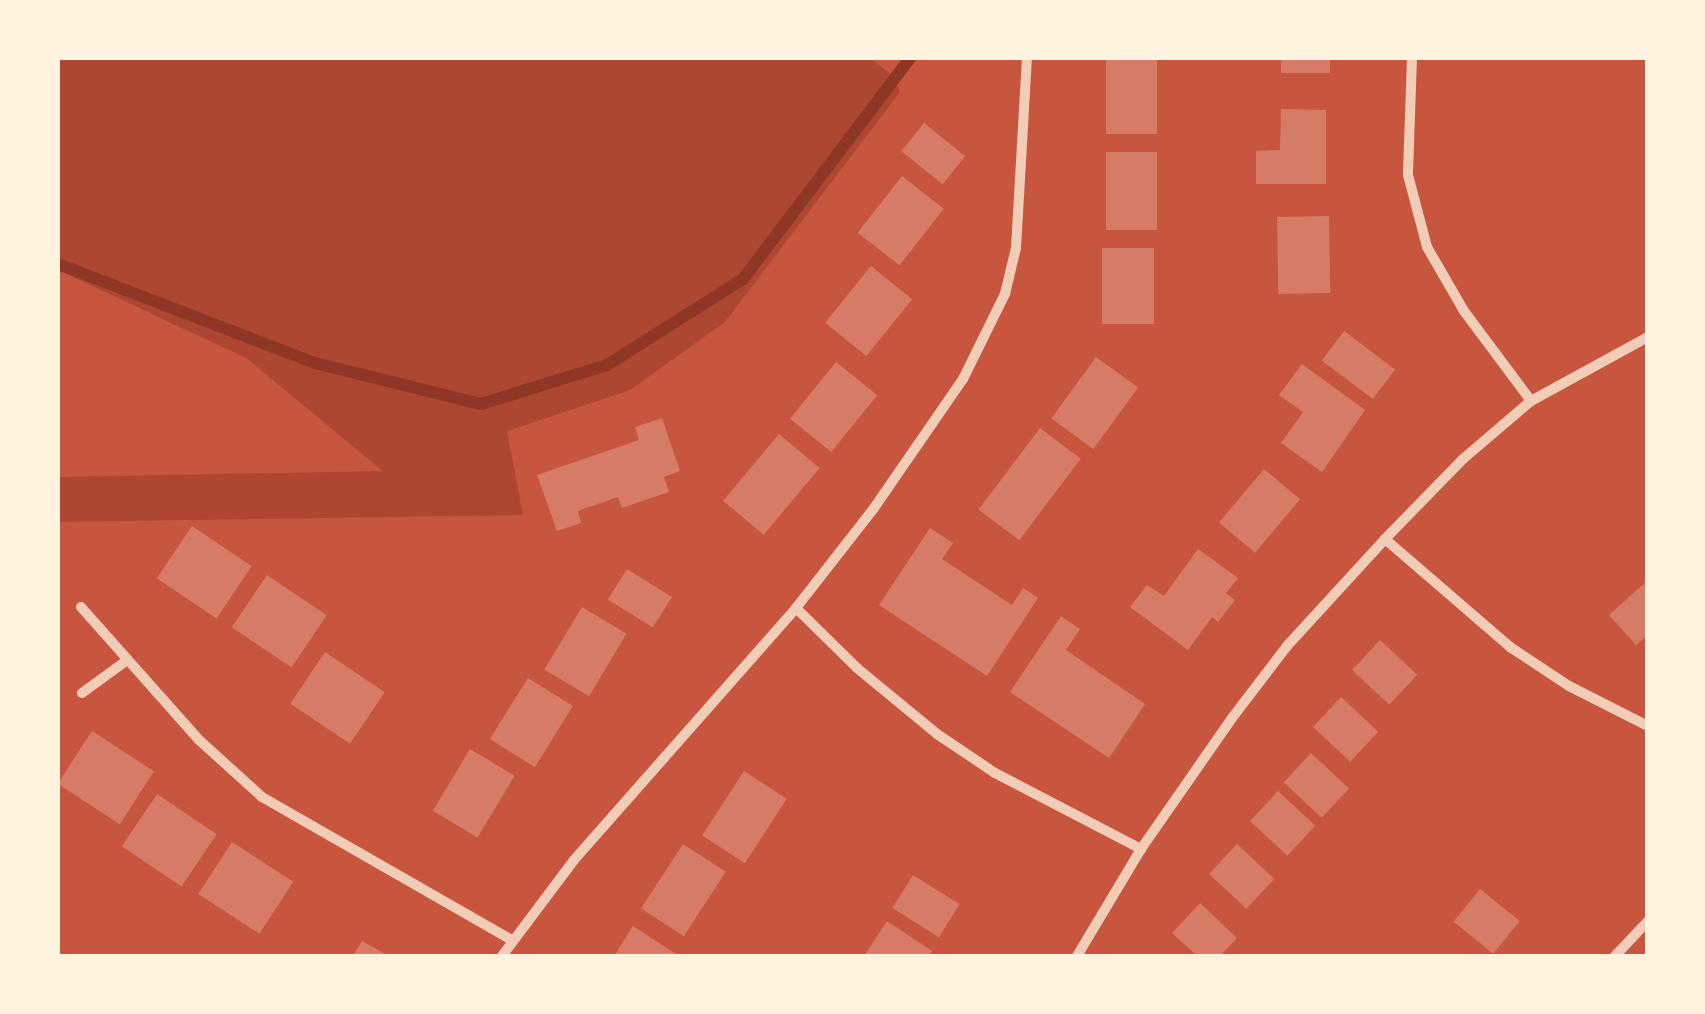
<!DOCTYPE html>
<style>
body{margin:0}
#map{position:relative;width:1705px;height:1014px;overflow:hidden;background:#c8553d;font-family:"Varela Round",sans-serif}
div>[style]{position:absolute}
.green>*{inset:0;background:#ae4732}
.stream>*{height:12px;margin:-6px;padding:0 6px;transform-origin:6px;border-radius:6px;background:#8f3625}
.building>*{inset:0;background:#d67c66;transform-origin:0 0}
.minor>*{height:10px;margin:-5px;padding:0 5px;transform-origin:5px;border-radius:5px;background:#f1ccb7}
span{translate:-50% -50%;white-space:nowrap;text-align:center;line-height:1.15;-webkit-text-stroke:10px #fff3e0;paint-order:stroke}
.frame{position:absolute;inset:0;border:60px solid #fff3e0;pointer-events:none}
</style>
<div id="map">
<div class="green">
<i style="clip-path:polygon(58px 58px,870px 58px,892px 75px,900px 92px,725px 322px,630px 390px,507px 431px,523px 515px,58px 522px,58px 477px,383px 471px,246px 358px,58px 270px)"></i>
</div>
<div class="stream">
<i style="left:58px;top:264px;width:275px;rotate:21.1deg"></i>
<i style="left:315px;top:363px;width:171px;rotate:13.9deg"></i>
<i style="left:481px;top:404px;width:132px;rotate:-17.2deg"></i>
<i style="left:607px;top:365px;width:161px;rotate:-32.3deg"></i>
<i style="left:743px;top:279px;width:277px;rotate:-52.9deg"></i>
</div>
<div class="building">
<i style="left:1106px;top:58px;width:51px;height:76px"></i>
<i style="left:1281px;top:58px;width:49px;height:15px"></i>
<i style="clip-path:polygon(1281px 109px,1326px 110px,1326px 184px,1256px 184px,1256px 151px,1280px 150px)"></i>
<i style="left:924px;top:123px;width:53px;height:36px;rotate:39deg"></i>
<i style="left:1106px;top:152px;width:51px;height:78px"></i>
<i style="left:902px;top:176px;width:53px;height:72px;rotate:38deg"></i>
<i style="left:1329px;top:216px;width:77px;height:52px;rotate:89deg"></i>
<i style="left:1102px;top:248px;width:52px;height:76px"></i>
<i style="left:871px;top:266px;width:53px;height:73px;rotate:39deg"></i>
<i style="left:1344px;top:331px;width:64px;height:37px;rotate:37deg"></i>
<i style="left:1096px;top:357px;width:52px;height:76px;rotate:36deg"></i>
<i style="left:836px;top:362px;width:53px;height:73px;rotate:39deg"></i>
<i style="clip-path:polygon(1302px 364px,1365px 410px,1322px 472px,1281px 443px,1303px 412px,1279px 395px)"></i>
<i style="clip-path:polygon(662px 418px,680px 471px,664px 477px,669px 492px,622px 508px,618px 497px,578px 511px,581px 523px,557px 531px,537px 475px,639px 440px,635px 427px)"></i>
<i style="left:1040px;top:428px;width:51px;height:102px;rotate:37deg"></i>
<i style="left:779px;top:434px;width:53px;height:87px;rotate:40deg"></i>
<i style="left:1264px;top:469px;width:47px;height:70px;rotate:40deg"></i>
<i style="left:192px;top:526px;width:72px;height:63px;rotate:34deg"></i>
<i style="clip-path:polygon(930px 528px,953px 543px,942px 559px,1012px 605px,1023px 588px,1038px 598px,987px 676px,879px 605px)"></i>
<i style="clip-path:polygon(1198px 549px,1238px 578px,1226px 593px,1235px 600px,1218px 622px,1212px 617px,1188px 650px,1130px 607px,1147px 585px,1164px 596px)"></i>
<i style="left:627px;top:569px;width:53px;height:36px;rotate:32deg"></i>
<i style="left:267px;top:575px;width:72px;height:63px;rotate:34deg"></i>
<i style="clip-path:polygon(1648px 580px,1648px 635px,1636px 645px,1609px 615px)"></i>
<i style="left:582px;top:607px;width:52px;height:73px;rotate:31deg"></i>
<i style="clip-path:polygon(1061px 616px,1080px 629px,1066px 650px,1145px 704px,1109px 758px,1010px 692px)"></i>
<i style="left:1380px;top:640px;width:51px;height:41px;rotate:43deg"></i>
<i style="left:325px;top:652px;width:72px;height:62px;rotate:34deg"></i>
<i style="left:528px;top:678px;width:53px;height:72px;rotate:32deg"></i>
<i style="left:1341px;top:697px;width:51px;height:41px;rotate:43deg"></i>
<i style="left:92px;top:731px;width:74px;height:63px;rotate:33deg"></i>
<i style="left:470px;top:749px;width:52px;height:72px;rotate:31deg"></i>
<i style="left:1311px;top:753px;width:52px;height:40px;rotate:43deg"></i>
<i style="left:744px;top:771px;width:51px;height:77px;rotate:33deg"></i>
<i style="left:1278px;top:791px;width:51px;height:41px;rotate:43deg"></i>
<i style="left:157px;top:794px;width:72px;height:63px;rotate:34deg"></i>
<i style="left:232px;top:842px;width:73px;height:62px;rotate:33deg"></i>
<i style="left:683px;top:844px;width:51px;height:77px;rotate:33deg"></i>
<i style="left:1237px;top:844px;width:51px;height:41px;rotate:43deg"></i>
<i style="left:913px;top:875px;width:55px;height:39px;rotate:32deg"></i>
<i style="left:1480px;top:889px;width:51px;height:42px;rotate:39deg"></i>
<i style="clip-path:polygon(1200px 903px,1237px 938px,1220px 956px,1197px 956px,1172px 933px)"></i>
<i style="clip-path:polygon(887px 921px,932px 951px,929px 956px,864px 956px)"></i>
<i style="clip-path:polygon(633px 926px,676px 954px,675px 956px,614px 956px)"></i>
<i style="clip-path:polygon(362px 941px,389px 956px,353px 956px)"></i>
</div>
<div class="minor">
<i style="left:1412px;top:58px;width:117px;rotate:92deg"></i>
<i style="left:1408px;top:175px;width:74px;rotate:75.2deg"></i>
<i style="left:1427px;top:247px;width:74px;rotate:60deg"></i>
<i style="left:1464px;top:311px;width:112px;rotate:53.3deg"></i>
<i style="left:1385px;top:539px;width:165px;rotate:40.8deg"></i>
<i style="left:1510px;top:647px;width:71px;rotate:33.5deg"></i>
<i style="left:1569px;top:686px;width:89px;rotate:26.9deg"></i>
<i style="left:81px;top:607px;width:176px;rotate:48.4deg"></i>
<i style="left:198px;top:739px;width:86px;rotate:42.2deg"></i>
<i style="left:262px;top:797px;width:289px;rotate:29.8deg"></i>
<i style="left:796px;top:608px;width:86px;rotate:44.5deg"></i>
<i style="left:857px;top:668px;width:104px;rotate:39.5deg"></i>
<i style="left:937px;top:734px;width:70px;rotate:33.9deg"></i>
<i style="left:995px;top:773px;width:165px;rotate:27.5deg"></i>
<i style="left:82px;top:693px;width:54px;rotate:-36deg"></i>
<i style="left:502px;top:956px;width:120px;rotate:-53.1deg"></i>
<i style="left:574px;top:860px;width:336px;rotate:-48.6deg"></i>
<i style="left:796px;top:608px;width:127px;rotate:-52deg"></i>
<i style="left:874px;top:508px;width:157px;rotate:-55.4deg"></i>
<i style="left:963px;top:379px;width:95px;rotate:-63.7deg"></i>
<i style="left:1005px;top:294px;width:47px;rotate:-76.6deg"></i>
<i style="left:1016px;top:248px;width:190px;rotate:-86.7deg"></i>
<i style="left:1077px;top:956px;width:125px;rotate:-59.1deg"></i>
<i style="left:1141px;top:849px;width:160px;rotate:-55.2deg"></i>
<i style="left:1232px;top:718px;width:91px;rotate:-52.6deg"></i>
<i style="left:1287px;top:646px;width:145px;rotate:-47.5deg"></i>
<i style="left:1385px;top:539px;width:112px;rotate:-45.7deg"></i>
<i style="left:1463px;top:459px;width:89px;rotate:-40.5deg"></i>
<i style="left:1531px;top:401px;width:133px;rotate:-28.7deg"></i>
<i style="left:1615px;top:956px;width:48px;rotate:-46.7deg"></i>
</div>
<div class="frame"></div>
</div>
